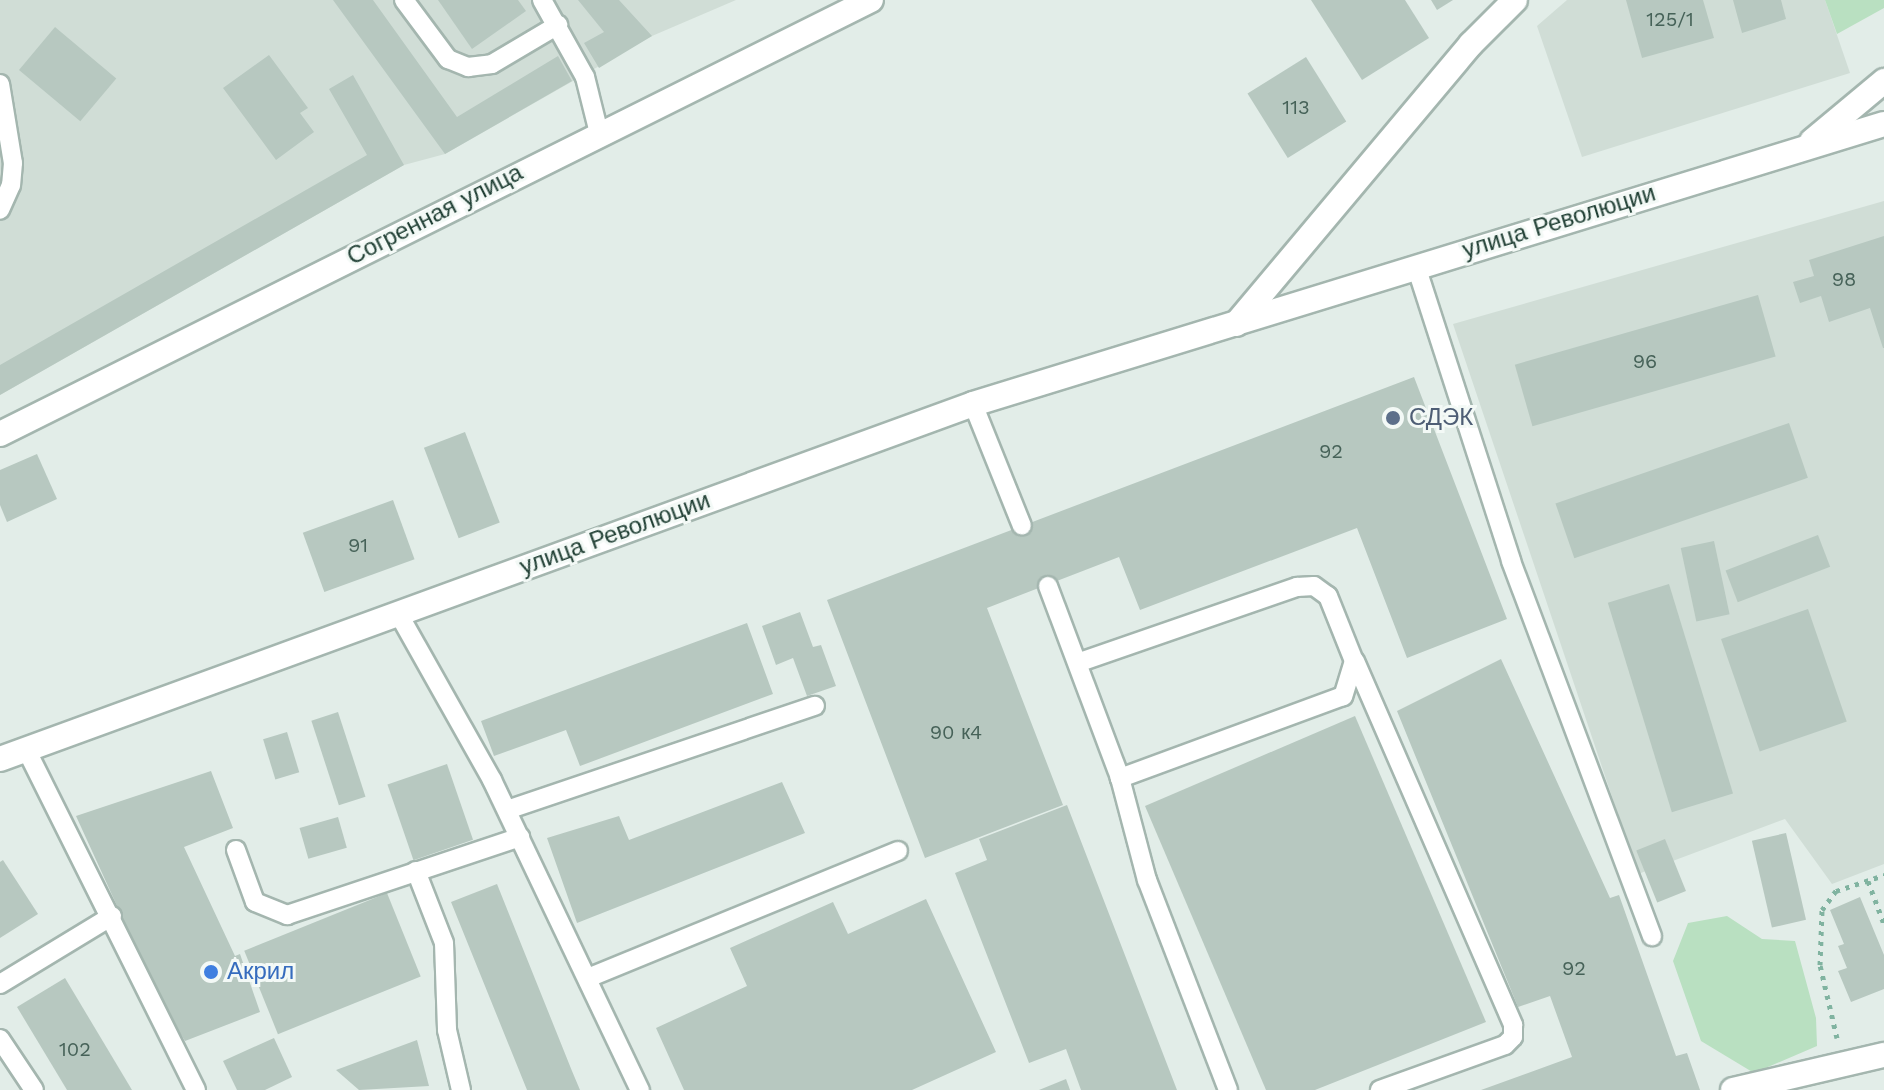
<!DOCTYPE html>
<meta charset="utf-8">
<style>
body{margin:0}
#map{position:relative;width:1884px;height:1090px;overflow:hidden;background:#e2ede8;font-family:"Work Sans",sans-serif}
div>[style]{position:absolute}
.built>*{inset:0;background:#d0ddd6}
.green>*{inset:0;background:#b9e0c1}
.building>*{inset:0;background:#b7c8c0;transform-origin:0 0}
.path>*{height:5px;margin-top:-2.5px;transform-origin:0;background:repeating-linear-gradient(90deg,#80b3a0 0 4px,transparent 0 10px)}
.roads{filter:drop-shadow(2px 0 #a4b6af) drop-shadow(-2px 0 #a4b6af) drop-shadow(0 2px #a4b6af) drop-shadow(0 -2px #a4b6af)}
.service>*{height:18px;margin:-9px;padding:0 9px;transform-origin:9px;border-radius:9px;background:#fff}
.minor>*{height:24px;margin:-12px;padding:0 12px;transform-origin:12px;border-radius:12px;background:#fff}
.secondary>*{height:24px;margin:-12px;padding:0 12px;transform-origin:12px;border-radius:12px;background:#fff}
.dots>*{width:22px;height:22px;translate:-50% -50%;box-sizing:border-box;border:4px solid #f3f9f6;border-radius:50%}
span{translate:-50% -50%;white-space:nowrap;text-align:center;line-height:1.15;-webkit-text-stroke:6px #f3f9f6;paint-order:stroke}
.number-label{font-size:20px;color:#466258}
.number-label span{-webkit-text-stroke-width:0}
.street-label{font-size:24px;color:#214035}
.service-label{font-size:24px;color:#4e5e75}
.left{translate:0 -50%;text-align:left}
.shop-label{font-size:24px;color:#366cbe}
</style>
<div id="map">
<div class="built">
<i style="clip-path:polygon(0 0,736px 0,652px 36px,445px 154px,404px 165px,0 395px)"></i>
<i style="clip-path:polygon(1567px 0,1825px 0,1850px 73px,1582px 157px,1537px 26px)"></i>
<i style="clip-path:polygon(1884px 201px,1884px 864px,1832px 884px,1785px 819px,1638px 874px,1453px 324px)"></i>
</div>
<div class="green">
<i style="clip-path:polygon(1825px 0,1884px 0,1884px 8px,1837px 34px)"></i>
<i style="clip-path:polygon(1727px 916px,1762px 939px,1795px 941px,1816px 1018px,1817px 1046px,1754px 1073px,1701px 1041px,1673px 961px,1688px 923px)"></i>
</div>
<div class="building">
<i style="clip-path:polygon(333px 0,373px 0,457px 117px,558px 56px,572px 81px,445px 154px)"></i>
<i style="clip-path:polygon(438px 0,518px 0,526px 11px,472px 49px)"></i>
<i style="clip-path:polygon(578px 0,619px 0,652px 36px,599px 68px,584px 43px,604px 32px)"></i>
<i style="clip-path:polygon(1311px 0,1405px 0,1429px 38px,1362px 80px)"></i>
<i style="clip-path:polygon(1431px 0,1453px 0,1437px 10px)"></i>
<i style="clip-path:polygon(1626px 0,1703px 0,1714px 38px,1642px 58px)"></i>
<i style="clip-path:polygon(1733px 0,1781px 0,1786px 19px,1742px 33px)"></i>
<i style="left:55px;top:27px;width:80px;height:56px;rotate:40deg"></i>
<i style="clip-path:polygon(269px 55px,308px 108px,300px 113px,314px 132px,276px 160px,223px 88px)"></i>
<i style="left:1306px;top:57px;width:76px;height:69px;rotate:58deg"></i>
<i style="clip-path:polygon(353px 75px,404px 165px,0 395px,0 365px,367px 155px,329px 89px)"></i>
<i style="clip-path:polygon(1884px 236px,1884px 348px,1883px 348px,1870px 308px,1829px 322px,1821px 296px,1800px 303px,1793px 282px,1814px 276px,1809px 260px)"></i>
<i style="left:1758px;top:295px;width:64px;height:253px;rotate:74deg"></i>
<i style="clip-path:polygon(1414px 377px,1507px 619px,1407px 658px,1357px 528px,1140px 610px,1119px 557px,987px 608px,1063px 805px,925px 858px,827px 600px)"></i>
<i style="left:1789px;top:423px;width:58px;height:247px;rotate:71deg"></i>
<i style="left:465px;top:432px;width:97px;height:44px;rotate:69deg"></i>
<i style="clip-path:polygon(37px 454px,57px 499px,7px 522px,0 505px,0 470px)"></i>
<i style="left:393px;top:500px;width:63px;height:96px;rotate:70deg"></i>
<i style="left:1818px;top:535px;width:34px;height:99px;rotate:69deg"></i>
<i style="left:1714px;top:541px;width:75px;height:34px;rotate:78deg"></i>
<i style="left:1669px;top:584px;width:219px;height:64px;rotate:73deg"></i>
<i style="left:1808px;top:609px;width:119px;height:92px;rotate:71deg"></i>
<i style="clip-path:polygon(800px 612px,813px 647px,821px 645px,836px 686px,807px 696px,793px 658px,776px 665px,762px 626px)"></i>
<i style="clip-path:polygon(747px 623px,773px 694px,580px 766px,566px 730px,494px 756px,481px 721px)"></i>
<i style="clip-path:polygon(1501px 659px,1610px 898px,1619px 895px,1676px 1056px,1687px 1053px,1700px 1090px,1481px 1090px,1572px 1057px,1550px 996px,1518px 1007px,1397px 711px)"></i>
<i style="left:338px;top:712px;width:89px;height:28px;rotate:72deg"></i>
<i style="clip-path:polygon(1355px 716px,1486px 1022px,1315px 1090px,1266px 1090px,1145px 806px)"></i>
<i style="left:287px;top:732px;width:42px;height:25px;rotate:73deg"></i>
<i style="left:447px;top:764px;width:80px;height:63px;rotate:71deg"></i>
<i style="clip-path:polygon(211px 771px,233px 828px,184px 847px,235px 956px,240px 954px,260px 1012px,185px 1041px,161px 1002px,76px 816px)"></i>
<i style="clip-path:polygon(782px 782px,805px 833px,577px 923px,547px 838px,619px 816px,629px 840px)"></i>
<i style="clip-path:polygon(1067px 805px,1177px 1090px,1081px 1090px,1066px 1049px,1029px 1063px,955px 873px,987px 860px,979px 839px)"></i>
<i style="left:338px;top:817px;width:32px;height:40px;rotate:74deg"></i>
<i style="left:1786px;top:833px;width:89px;height:35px;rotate:77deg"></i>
<i style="left:1665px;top:839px;width:56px;height:31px;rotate:68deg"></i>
<i style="clip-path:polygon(3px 860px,38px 914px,0 938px,0 862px)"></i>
<i style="clip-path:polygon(497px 884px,572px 1071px,580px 1090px,527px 1090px,451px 902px)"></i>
<i style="left:387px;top:893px;width:90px;height:154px;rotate:68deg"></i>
<i style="clip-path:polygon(1860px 897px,1884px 955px,1884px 989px,1851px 1002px,1838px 971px,1847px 968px,1838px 946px,1844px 944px,1830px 910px)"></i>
<i style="clip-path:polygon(926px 899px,996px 1052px,912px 1090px,684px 1090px,656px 1028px,747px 986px,730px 948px,833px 902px,848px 934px)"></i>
<i style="clip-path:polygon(65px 978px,132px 1090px,67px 1090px,17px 1007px)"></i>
<i style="clip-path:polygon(274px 1038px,292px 1077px,265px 1090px,237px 1090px,223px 1061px)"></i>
<i style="clip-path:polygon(417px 1040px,429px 1086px,359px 1090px,336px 1070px)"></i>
<i style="clip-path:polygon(1066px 1079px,1070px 1090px,1039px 1090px)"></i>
</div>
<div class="path">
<i style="left:1868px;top:881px;width:46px;rotate:69.6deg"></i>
<i style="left:1837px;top:1038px;width:75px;rotate:-103.1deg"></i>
<i style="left:1820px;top:965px;width:55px;rotate:-87.9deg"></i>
<i style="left:1822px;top:910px;width:24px;rotate:-54deg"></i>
<i style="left:1836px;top:891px;width:51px;rotate:-18.4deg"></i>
</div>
<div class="roads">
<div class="service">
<i style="left:404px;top:0;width:74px;rotate:53.3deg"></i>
<i style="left:448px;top:59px;width:22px;rotate:22deg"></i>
<i style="left:468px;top:67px;width:24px;rotate:-7deg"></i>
<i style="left:492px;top:64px;width:77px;rotate:-30.6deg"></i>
<i style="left:542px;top:0;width:88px;rotate:60.8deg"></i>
<i style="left:585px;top:77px;width:58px;rotate:76deg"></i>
<i style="left:0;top:84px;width:80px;rotate:80.7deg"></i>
<i style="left:13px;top:163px;width:22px;rotate:95deg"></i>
<i style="left:11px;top:185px;width:27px;rotate:114deg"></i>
<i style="left:1416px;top:266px;width:310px;rotate:72.1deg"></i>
<i style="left:1511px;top:561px;width:401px;rotate:69.4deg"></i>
<i style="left:973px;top:404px;width:131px;rotate:68.1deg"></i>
<i style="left:1048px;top:586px;width:205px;rotate:69.4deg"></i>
<i style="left:1120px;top:778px;width:106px;rotate:75.2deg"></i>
<i style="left:1147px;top:880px;width:225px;rotate:68.9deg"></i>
<i style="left:398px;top:613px;width:192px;rotate:60.6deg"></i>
<i style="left:492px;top:780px;width:344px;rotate:64.5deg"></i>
<i style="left:1355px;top:661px;width:397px;rotate:66.5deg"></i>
<i style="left:1513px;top:1025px;width:12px;rotate:90deg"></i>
<i style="left:1513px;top:1037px;width:11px;rotate:135deg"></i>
<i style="left:1505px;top:1045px;width:133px;rotate:160.2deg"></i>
<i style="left:1080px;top:662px;width:230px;rotate:-19.1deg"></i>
<i style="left:1297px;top:587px;width:17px;rotate:-3deg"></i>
<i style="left:1314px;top:586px;width:17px;rotate:36deg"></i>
<i style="left:1328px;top:596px;width:70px;rotate:68.2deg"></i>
<i style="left:1354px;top:661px;width:37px;rotate:107deg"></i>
<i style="left:1343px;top:696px;width:238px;rotate:159.8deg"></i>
<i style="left:26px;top:749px;width:381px;rotate:63.5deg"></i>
<i style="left:507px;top:810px;width:325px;rotate:-18.7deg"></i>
<i style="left:236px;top:850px;width:55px;rotate:69.9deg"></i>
<i style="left:255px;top:902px;width:35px;rotate:22deg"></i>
<i style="left:287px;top:915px;width:246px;rotate:-18.5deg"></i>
<i style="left:416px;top:871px;width:77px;rotate:68.7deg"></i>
<i style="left:444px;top:943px;width:87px;rotate:88deg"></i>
<i style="left:447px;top:1030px;width:62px;rotate:76.9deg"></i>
<i style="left:588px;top:978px;width:335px;rotate:-22.3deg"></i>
<i style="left:0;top:984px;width:131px;rotate:-31.3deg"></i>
<i style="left:0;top:1039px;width:61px;rotate:56.3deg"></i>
</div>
<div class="minor">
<i style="left:0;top:434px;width:973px;rotate:-26.49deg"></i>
<i style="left:1733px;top:1090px;width:155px;rotate:-13.1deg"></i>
</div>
<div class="secondary">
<i style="left:1812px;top:141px;width:94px;rotate:-39.8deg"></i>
<i style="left:1236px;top:324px;width:366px;rotate:-50deg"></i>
<i style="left:1471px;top:44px;width:62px;rotate:-45deg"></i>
<i style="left:0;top:759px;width:1036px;rotate:-20.04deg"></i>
<i style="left:973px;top:404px;width:953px;rotate:-17.09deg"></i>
</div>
</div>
<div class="dots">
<i style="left:1393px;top:418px;background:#5c6f8a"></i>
<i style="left:211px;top:972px;background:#3f7fe0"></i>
</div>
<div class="number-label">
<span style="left:1670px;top:19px">125/1</span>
<span style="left:1296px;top:107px">113</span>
<span style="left:1844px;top:279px">98</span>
<span style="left:1645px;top:361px">96</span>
<span style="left:1331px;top:451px">92</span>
<span style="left:358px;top:545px">91</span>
<span style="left:956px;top:732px">90 к4</span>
<span style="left:1574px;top:968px">92</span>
<span style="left:75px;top:1049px">102</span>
</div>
<div class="street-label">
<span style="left:435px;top:215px;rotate:-27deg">Согренная улица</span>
<span style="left:1559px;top:222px;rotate:-17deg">улица Революции</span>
<span style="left:615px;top:534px;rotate:-20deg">улица Революции</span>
</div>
<div class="service-label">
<span class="left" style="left:1409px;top:418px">СДЭК</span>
</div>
<div class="shop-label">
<span class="left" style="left:227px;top:972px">Акрил</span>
</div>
</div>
